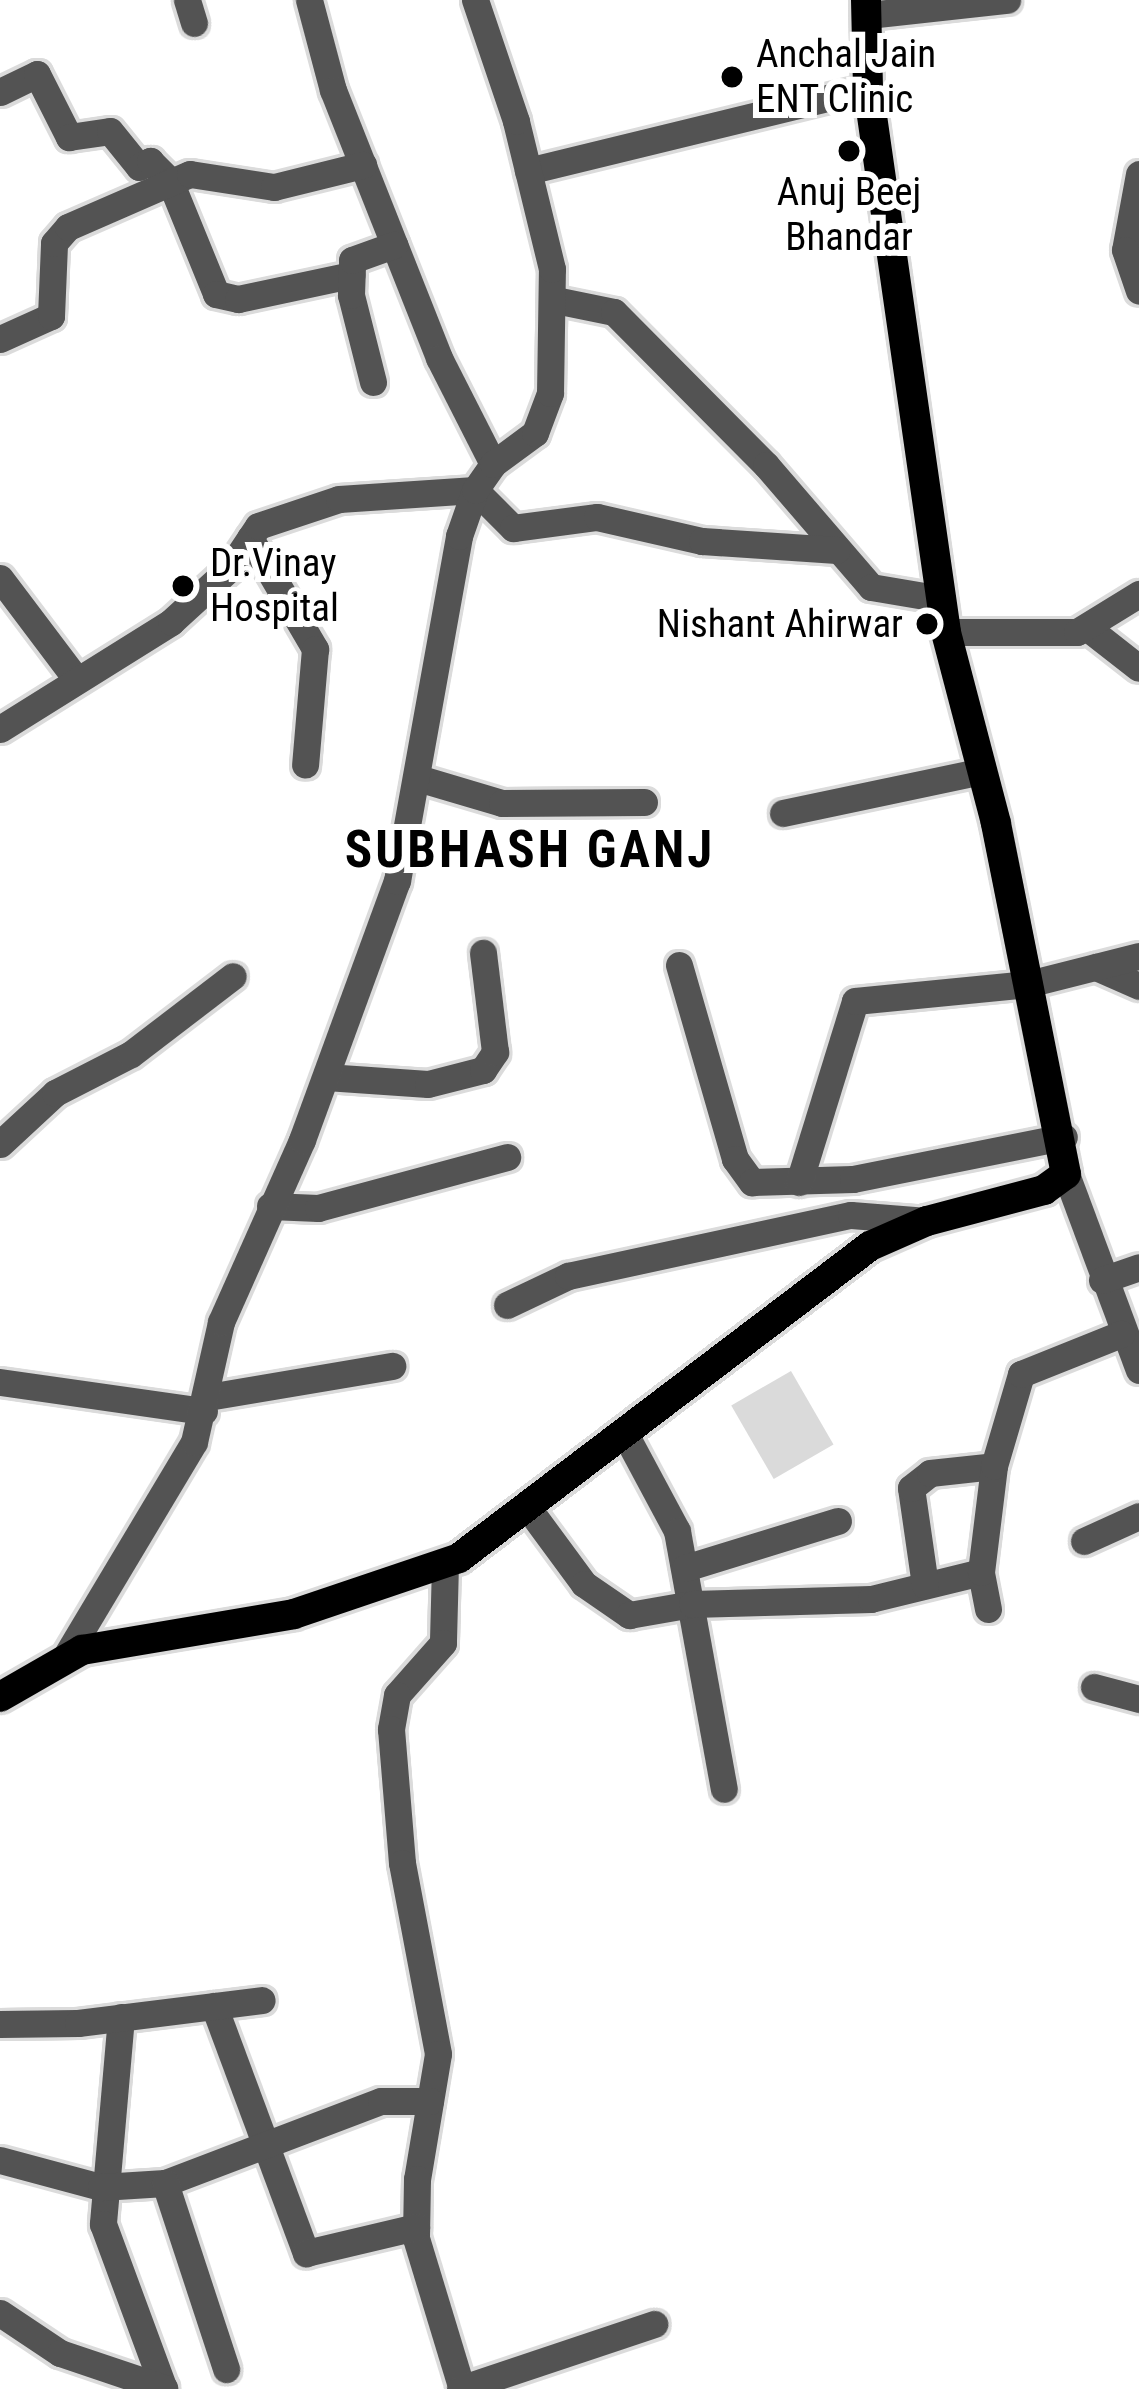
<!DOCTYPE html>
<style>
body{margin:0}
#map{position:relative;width:1139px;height:2389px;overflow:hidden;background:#fff;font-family:"Roboto Condensed",sans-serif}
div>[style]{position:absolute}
.green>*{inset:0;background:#dadada;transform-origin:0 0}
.roads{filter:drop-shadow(3px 0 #dbdbdb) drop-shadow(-3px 0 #dbdbdb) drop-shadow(0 3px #dbdbdb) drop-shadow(0 -3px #dbdbdb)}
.minor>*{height:27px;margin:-13.5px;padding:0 13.5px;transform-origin:13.5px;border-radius:13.5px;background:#535353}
.major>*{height:30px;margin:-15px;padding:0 15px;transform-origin:15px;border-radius:15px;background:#000}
.dots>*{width:33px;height:33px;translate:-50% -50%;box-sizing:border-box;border:6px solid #fff;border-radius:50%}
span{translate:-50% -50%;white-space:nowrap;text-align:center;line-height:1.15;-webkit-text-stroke:12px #fff;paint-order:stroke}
.poi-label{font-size:39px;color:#000}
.left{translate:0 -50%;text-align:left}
.right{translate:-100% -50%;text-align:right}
.district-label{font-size:51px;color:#000;font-weight:700;letter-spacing:3px}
</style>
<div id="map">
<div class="green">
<i style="left:791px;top:1371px;width:85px;height:69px;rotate:60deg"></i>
</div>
<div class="roads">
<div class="minor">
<i style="left:187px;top:0;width:24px;rotate:73deg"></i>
<i style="left:309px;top:0;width:93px;rotate:75.1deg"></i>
<i style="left:333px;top:90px;width:288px;rotate:68.4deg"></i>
<i style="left:439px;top:358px;width:119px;rotate:63deg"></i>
<i style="left:868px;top:15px;width:140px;rotate:-6.2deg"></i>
<i style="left:0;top:92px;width:41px;rotate:-25.9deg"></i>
<i style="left:37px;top:74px;width:71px;rotate:63.1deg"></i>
<i style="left:69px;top:137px;width:41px;rotate:-8.3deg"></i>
<i style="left:110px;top:131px;width:46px;rotate:51.1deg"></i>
<i style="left:139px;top:167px;width:13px;rotate:-29deg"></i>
<i style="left:150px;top:161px;width:28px;rotate:45deg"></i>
<i style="left:170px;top:181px;width:122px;rotate:67.8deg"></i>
<i style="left:216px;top:294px;width:23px;rotate:13deg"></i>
<i style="left:238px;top:299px;width:116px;rotate:-12deg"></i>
<i style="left:528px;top:171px;width:350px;rotate:-13.7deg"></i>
<i style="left:1139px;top:174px;width:77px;rotate:100.4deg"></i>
<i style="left:1125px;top:250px;width:43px;rotate:71.1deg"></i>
<i style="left:555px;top:300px;width:60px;rotate:11.5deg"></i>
<i style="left:614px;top:312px;width:216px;rotate:45.2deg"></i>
<i style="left:766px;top:465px;width:161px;rotate:49.3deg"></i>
<i style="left:871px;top:587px;width:72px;rotate:9.6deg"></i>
<i style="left:0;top:339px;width:56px;rotate:-24.3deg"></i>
<i style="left:51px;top:316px;width:73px;rotate:-87.6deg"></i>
<i style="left:54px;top:243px;width:21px;rotate:-49deg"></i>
<i style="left:68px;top:227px;width:133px;rotate:-23.5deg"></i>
<i style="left:190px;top:174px;width:85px;rotate:8.8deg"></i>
<i style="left:274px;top:187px;width:92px;rotate:-13.9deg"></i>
<i style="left:373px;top:382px;width:90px;rotate:-104.2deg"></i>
<i style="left:351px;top:295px;width:35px;rotate:-88deg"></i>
<i style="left:352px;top:260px;width:45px;rotate:-19.7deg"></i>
<i style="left:250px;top:538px;width:129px;rotate:59.6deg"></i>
<i style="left:315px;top:649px;width:116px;rotate:94.9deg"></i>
<i style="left:0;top:578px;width:126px;rotate:53deg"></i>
<i style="left:1089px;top:629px;width:63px;rotate:38deg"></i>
<i style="left:946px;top:632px;width:131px"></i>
<i style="left:1077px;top:632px;width:73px;rotate:-31.5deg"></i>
<i style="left:0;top:729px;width:202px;rotate:-32deg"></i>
<i style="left:171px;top:622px;width:80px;rotate:-42.5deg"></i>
<i style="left:230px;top:568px;width:50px;rotate:-56.3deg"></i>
<i style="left:258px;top:526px;width:85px;rotate:-18.4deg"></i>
<i style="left:339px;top:499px;width:136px;rotate:-3.8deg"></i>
<i style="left:475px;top:490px;width:54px;rotate:45deg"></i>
<i style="left:513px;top:528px;width:85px;rotate:-7.5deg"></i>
<i style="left:597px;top:517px;width:108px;rotate:12.9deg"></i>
<i style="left:702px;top:541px;width:135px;rotate:3.8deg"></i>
<i style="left:421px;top:779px;width:84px;rotate:16.5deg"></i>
<i style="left:502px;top:803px;width:142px;rotate:-0.4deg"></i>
<i style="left:783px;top:813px;width:204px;rotate:-11.9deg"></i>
<i style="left:679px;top:965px;width:202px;rotate:73.9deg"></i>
<i style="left:735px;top:1159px;width:29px;rotate:54deg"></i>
<i style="left:752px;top:1182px;width:101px;rotate:-1.7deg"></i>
<i style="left:853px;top:1179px;width:215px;rotate:-11.3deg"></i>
<i style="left:1096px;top:967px;width:47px;rotate:23.8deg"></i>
<i style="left:326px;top:1077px;width:102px;rotate:3.9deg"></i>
<i style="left:428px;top:1084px;width:57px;rotate:-14.3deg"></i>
<i style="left:483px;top:1070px;width:22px;rotate:-56deg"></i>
<i style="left:495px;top:1052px;width:100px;rotate:-96.9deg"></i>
<i style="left:0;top:1144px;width:75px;rotate:-42.8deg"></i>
<i style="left:55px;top:1093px;width:85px;rotate:-27.2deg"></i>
<i style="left:131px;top:1054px;width:128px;rotate:-37.4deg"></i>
<i style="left:1066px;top:1174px;width:209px;rotate:69.6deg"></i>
<i style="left:799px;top:1182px;width:189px;rotate:-72.8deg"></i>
<i style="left:855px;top:1001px;width:174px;rotate:-5.6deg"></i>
<i style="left:1028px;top:984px;width:114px;rotate:-14.2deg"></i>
<i style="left:270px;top:1206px;width:48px;rotate:2.4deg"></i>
<i style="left:318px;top:1208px;width:196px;rotate:-15.1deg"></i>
<i style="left:1102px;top:1280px;width:39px;rotate:-19deg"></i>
<i style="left:507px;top:1305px;width:68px;rotate:-25.4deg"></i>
<i style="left:568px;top:1276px;width:289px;rotate:-12.2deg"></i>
<i style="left:851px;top:1215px;width:76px;rotate:4.5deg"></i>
<i style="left:0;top:1382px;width:206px;rotate:8.1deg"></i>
<i style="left:208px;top:1397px;width:187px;rotate:-9.6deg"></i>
<i style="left:624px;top:1432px;width:112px;rotate:61.8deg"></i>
<i style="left:677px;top:1531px;width:262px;rotate:79.7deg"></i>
<i style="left:528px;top:1508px;width:94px;rotate:53.6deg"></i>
<i style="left:584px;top:1584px;width:55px;rotate:34.6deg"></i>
<i style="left:629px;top:1615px;width:64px;rotate:-9.9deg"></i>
<i style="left:692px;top:1604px;width:179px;rotate:-1.6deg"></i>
<i style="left:871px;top:1599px;width:113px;rotate:-13.8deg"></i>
<i style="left:1084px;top:1541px;width:60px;rotate:-24.4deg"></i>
<i style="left:445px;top:1564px;width:79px;rotate:91.5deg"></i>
<i style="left:443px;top:1643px;width:69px;rotate:131.5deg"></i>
<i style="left:397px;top:1695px;width:35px;rotate:100deg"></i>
<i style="left:391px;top:1729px;width:134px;rotate:85.3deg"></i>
<i style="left:402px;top:1863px;width:194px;rotate:79.3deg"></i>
<i style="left:438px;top:2054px;width:127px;rotate:99.5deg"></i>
<i style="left:417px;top:2179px;width:59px;rotate:91deg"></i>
<i style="left:416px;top:2238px;width:158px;rotate:73.1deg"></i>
<i style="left:685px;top:1568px;width:160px;rotate:-17.1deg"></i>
<i style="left:925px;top:1585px;width:98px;rotate:-98.2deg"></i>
<i style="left:911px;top:1488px;width:24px;rotate:-38deg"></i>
<i style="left:930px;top:1473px;width:64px;rotate:-6.2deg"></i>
<i style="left:988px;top:1609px;width:38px;rotate:-101deg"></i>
<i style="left:981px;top:1572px;width:107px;rotate:-83deg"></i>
<i style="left:994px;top:1466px;width:96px;rotate:-73.6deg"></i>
<i style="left:1021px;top:1374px;width:108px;rotate:-21.8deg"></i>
<i style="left:66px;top:1656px;width:249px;rotate:-59.1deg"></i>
<i style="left:194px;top:1442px;width:123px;rotate:-77.3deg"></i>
<i style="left:221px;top:1322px;width:199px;rotate:-66deg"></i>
<i style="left:302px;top:1140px;width:276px;rotate:-69.9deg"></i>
<i style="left:397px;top:881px;width:351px;rotate:-79.8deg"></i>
<i style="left:459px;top:536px;width:49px;rotate:-70.8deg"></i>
<i style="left:475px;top:490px;width:32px;rotate:-55deg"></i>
<i style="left:493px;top:464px;width:52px;rotate:-36.4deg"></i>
<i style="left:535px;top:433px;width:43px;rotate:-69.4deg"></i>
<i style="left:550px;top:393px;width:124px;rotate:-89.1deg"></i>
<i style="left:552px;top:269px;width:152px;rotate:-103.7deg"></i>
<i style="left:516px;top:121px;width:128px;rotate:-108.7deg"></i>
<i style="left:1094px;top:1687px;width:47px;rotate:14.9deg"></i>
<i style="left:214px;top:2006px;width:264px;rotate:69.6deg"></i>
<i style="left:306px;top:2253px;width:113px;rotate:-13.3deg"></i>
<i style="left:121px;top:2017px;width:208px;rotate:95deg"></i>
<i style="left:103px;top:2224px;width:176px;rotate:69.7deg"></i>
<i style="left:0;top:2024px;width:78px;rotate:-0.7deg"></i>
<i style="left:78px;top:2023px;width:185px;rotate:-7.1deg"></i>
<i style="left:0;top:2160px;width:105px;rotate:15deg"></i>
<i style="left:101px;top:2187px;width:64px;rotate:-3.6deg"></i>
<i style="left:165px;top:2183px;width:231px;rotate:-20.8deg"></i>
<i style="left:381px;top:2101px;width:49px"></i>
<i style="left:165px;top:2183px;width:196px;rotate:71.8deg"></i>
<i style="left:0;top:2313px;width:72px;rotate:33.7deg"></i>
<i style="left:60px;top:2353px;width:110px;rotate:18.6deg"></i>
<i style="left:460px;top:2389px;width:205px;rotate:-18.5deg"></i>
</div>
<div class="major">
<i style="left:0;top:1697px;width:95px;rotate:-29.8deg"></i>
<i style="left:82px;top:1650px;width:215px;rotate:-9.6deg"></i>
<i style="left:294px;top:1614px;width:174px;rotate:-18.7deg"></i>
<i style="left:459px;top:1558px;width:516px;rotate:-37.2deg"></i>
<i style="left:870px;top:1246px;width:62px;rotate:-23.7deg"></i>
<i style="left:927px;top:1221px;width:121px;rotate:-14.8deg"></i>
<i style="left:1044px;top:1190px;width:27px;rotate:-36deg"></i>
<i style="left:1066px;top:1174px;width:358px;rotate:-101.3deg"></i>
<i style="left:996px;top:823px;width:197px;rotate:-104.7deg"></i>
<i style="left:946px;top:632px;width:550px;rotate:-98.16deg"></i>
<i style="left:868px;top:88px;width:88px;rotate:-91.3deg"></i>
</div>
</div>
<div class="dots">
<i style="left:732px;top:77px;background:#000"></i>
<i style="left:849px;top:151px;background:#000"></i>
<i style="left:183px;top:586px;background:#000"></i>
<i style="left:927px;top:624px;background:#000"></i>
</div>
<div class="poi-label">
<span class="left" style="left:756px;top:77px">Anchal Jain<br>ENT Clinic</span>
<span style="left:849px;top:215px">Anuj Beej<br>Bhandar</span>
<span class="left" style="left:210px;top:586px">Dr.Vinay<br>Hospital</span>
<span class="right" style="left:903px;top:624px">Nishant Ahirwar</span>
</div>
<div class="district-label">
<span style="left:530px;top:850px">SUBHASH GANJ</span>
</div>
</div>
